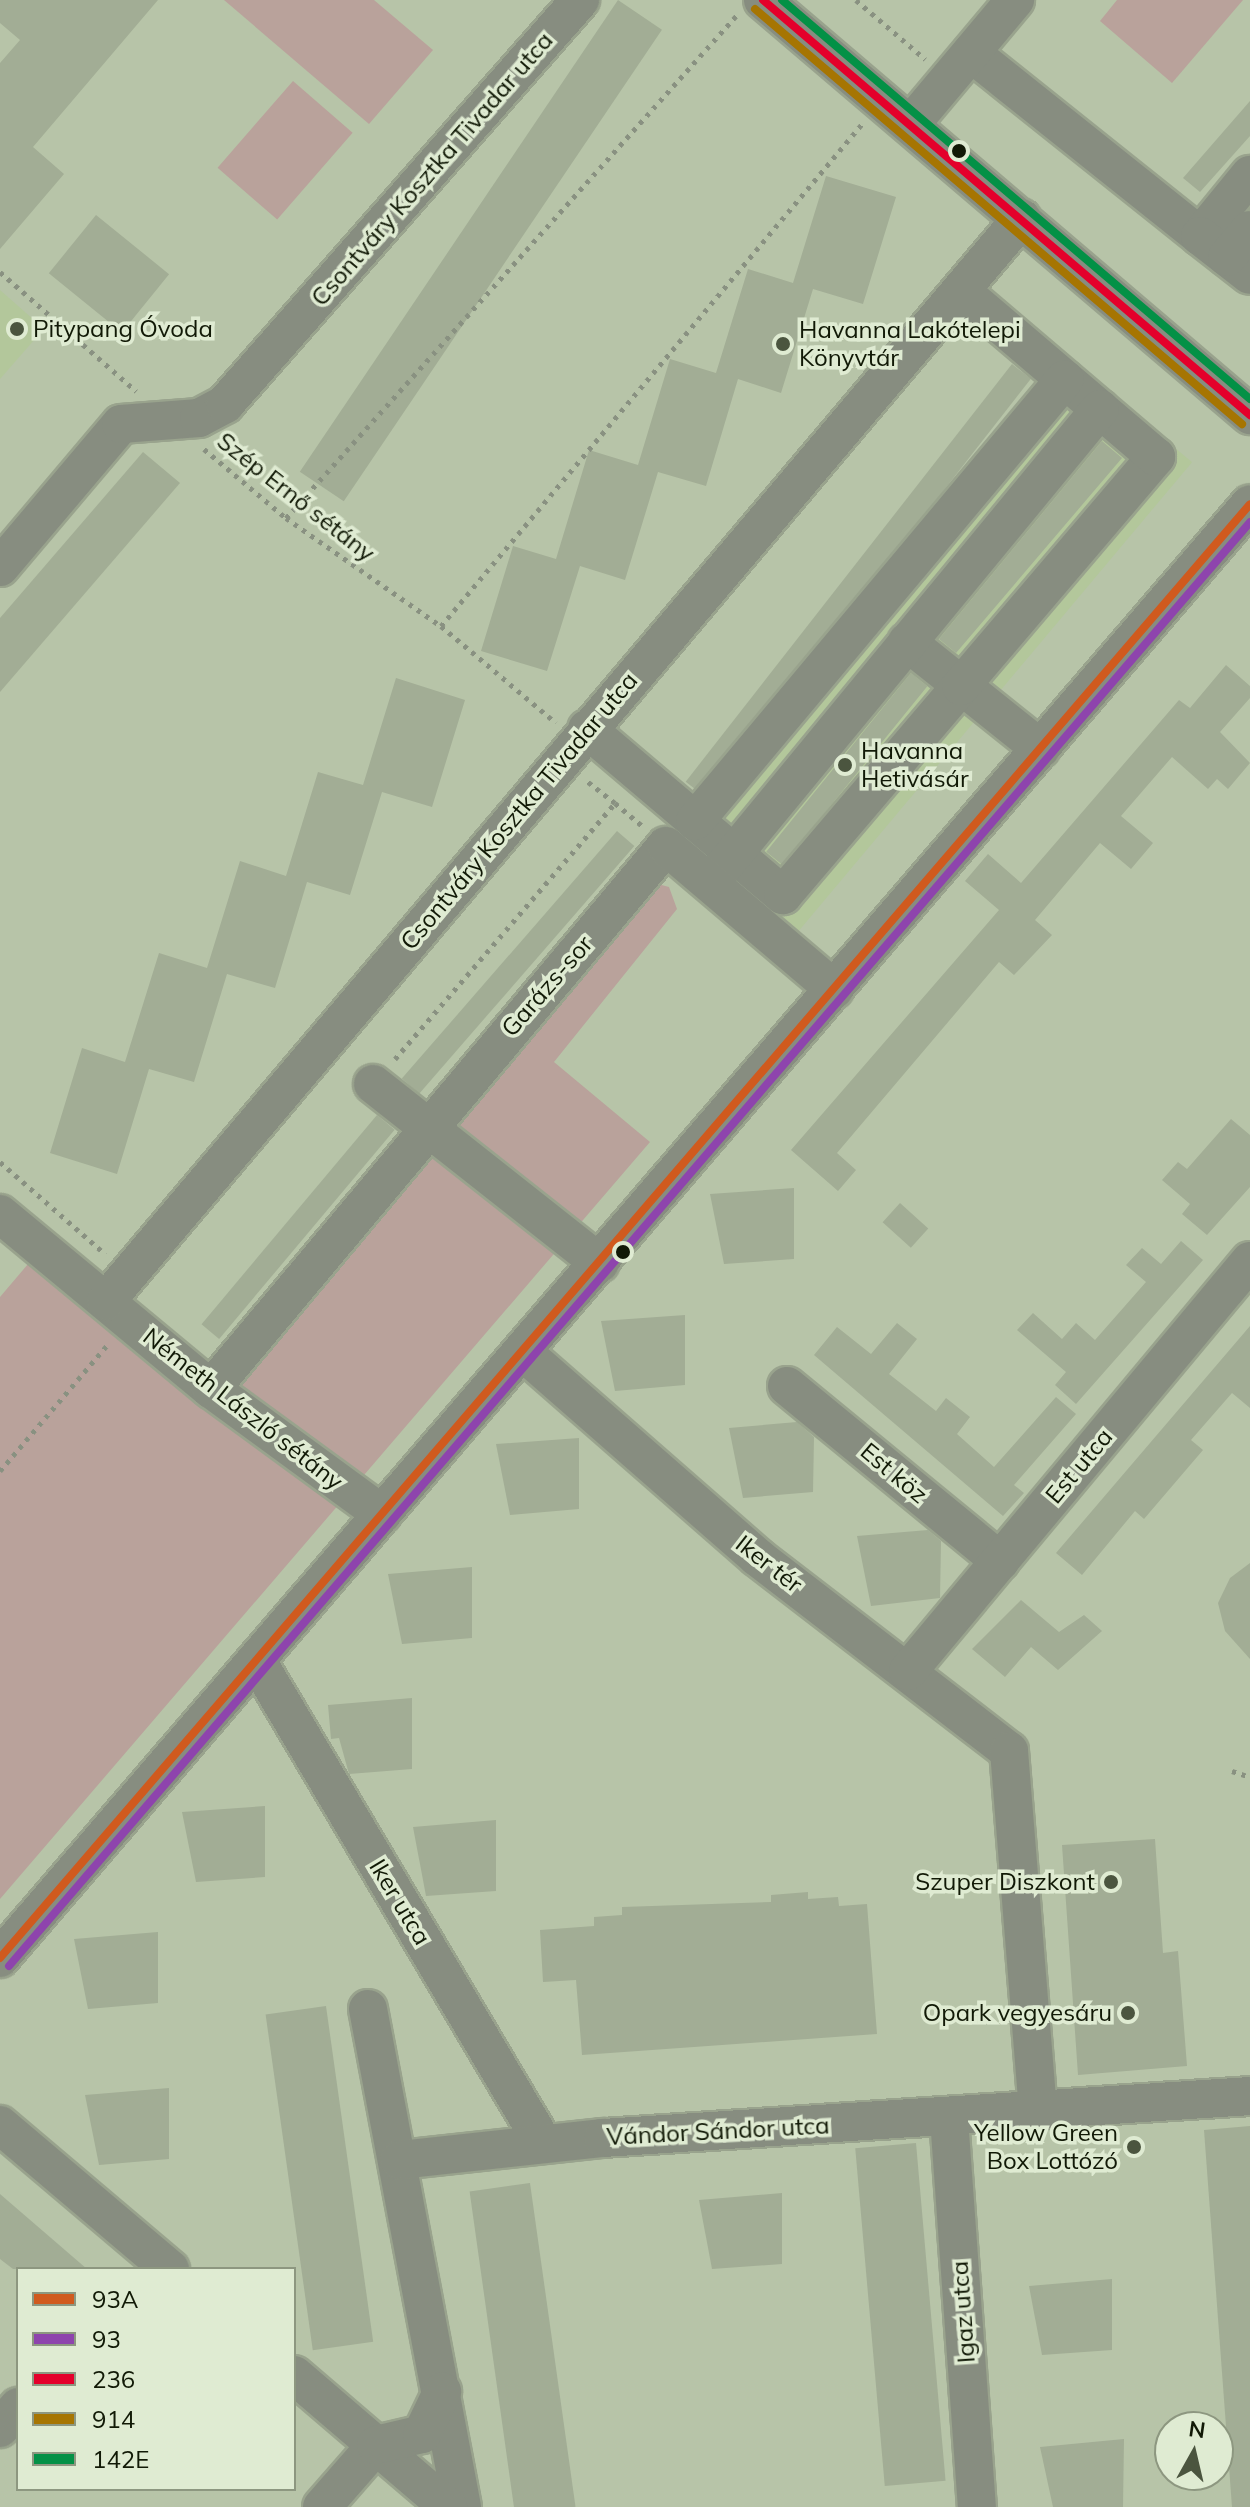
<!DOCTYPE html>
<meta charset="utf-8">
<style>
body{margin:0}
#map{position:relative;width:1250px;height:2507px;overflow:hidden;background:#b7c4a8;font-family:Mulish,sans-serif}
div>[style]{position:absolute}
.built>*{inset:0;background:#b3c79b;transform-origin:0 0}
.green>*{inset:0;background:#b9a29b;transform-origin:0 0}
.building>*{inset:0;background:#a2ad95;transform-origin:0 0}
.path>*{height:5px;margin-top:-2.5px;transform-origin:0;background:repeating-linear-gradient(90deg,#899181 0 4px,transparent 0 10px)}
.roads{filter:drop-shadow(2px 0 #99a38d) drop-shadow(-2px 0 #99a38d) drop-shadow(0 2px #99a38d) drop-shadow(0 -2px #99a38d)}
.minor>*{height:38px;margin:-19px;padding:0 19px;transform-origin:19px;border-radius:19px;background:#878d80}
.bus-1>*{height:8px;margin:-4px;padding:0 4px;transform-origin:4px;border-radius:4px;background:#d05a1e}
.bus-2>*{height:8px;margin:-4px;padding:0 4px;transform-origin:4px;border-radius:4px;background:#8e44ad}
.bus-3>*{height:8px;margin:-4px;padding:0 4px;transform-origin:4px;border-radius:4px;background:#e4002b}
.bus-4>*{height:8px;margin:-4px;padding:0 4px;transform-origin:4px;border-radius:4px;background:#a67502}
.bus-5>*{height:8px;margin:-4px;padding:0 4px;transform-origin:4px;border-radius:4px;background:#039146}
.dots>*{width:22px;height:22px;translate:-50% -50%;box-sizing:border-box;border:4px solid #dfebd2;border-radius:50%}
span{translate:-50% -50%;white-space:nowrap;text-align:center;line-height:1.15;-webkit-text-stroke:7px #dfebd2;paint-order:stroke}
.street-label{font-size:24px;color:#111906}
.poi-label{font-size:24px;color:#111906}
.left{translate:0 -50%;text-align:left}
.right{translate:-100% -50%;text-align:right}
.legend{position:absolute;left:16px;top:2267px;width:280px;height:224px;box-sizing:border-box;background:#dfebd2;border:2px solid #8d9780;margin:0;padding:10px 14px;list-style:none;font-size:24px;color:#111906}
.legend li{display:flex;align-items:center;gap:16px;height:40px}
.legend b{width:40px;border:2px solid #8d9780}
.north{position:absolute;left:1154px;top:2411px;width:80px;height:80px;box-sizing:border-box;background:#dfebd2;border:2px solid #8d9780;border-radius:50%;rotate:8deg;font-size:22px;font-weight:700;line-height:32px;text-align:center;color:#111906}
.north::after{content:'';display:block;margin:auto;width:28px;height:36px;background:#4b553f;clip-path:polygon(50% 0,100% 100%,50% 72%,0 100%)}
</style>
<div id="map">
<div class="built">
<i style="clip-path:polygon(0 290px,34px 320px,35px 339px,0 379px)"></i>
<i style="left:1068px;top:358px;width:162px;height:614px;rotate:40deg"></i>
</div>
<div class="green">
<i style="clip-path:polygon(224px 0,374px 0,433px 50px,369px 124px)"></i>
<i style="clip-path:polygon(1117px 0,1243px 0,1172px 83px,1100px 21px)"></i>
<i style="left:293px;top:81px;width:79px;height:115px;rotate:41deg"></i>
<i style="clip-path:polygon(654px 883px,669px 887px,677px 909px,554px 1062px,650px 1142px,0 1899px,0 1297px,51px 1237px,231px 1386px)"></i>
</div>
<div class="building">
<i style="clip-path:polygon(0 0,158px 0,33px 147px,64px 174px,0 249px,0 63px,20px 40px,0 23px)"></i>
<i style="left:618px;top:0;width:53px;height:569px;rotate:34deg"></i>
<i style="clip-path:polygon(1250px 101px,1250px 136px,1200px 192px,1183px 178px)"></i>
<i style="clip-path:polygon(826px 176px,896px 197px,863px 304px,813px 289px,781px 393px,738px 379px,706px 486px,658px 472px,625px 580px,580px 566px,547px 671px,481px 651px,513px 546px,556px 559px,589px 450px,638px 465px,670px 359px,716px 373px,748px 269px,793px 283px)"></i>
<i style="left:96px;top:215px;width:94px;height:75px;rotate:39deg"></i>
<i style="left:1012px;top:364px;width:24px;height:530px;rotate:38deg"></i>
<i style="clip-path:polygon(1102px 441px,1122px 458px,956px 653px,939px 639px)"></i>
<i style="clip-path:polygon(143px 452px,180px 483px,0 692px,0 618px)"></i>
<i style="clip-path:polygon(1226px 665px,1250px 686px,1250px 698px,1220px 732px,1250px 763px,1228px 789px,1217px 779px,1208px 789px,1172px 757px,1121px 816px,1153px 843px,1131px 869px,1100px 843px,1035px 920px,1052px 935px,1014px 975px,999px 962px,837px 1153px,856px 1170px,838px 1191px,791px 1150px,999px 910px,965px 881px,988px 854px,1021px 883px,1179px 700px,1190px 708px)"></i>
<i style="left:911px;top:673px;width:21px;height:230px;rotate:39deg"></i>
<i style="clip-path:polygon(396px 678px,465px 700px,432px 807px,382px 792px,350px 895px,307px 882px,275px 988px,227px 974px,194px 1082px,149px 1069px,117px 1174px,50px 1153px,82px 1048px,125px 1062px,159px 953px,207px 968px,240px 861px,286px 876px,318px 772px,363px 785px)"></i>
<i style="left:617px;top:831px;width:23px;height:328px;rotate:41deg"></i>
<i style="left:377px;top:1115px;width:23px;height:273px;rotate:40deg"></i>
<i style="clip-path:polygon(1231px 1119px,1250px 1135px,1250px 1187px,1207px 1235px,1182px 1214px,1190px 1204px,1162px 1180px,1178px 1162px,1187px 1169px)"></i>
<i style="clip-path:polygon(794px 1188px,794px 1259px,724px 1264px,710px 1194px)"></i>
<i style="left:900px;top:1203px;width:38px;height:26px;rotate:42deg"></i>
<i style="clip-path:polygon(1181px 1241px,1203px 1260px,1076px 1404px,1055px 1385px,1066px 1372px,1017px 1330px,1033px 1313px,1062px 1339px,1076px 1323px,1095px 1340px,1146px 1282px,1126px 1265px,1142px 1248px,1161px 1264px)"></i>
<i style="clip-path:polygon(685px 1315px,685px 1385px,615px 1391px,601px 1321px)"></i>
<i style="clip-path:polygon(897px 1323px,917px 1339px,889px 1374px,936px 1411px,946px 1398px,970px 1417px,957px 1434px,994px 1467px,1056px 1397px,1076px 1414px,1014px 1485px,1024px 1493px,1003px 1516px,814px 1355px,837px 1327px,871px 1354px)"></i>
<i style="clip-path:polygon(1250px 1326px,1250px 1408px,1232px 1393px,1191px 1440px,1203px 1450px,1144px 1519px,1135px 1511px,1082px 1575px,1056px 1553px)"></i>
<i style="clip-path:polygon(797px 1422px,814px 1437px,813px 1492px,743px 1498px,729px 1428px)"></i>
<i style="clip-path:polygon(579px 1438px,579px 1509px,510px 1515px,496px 1444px)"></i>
<i style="clip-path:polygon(928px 1530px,941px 1541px,940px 1598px,871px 1606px,857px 1536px)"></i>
<i style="clip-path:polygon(1250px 1563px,1250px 1659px,1225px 1631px,1218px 1603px,1230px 1578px)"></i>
<i style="clip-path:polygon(472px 1567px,472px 1638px,402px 1644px,388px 1574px)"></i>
<i style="clip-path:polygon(1021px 1600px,1059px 1632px,1084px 1615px,1102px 1631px,1058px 1670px,1031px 1647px,1005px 1677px,972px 1649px)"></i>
<i style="clip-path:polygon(412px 1698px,412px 1769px,349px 1774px,339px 1738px,331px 1739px,328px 1705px)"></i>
<i style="clip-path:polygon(265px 1806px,265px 1877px,196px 1882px,182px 1812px)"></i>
<i style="clip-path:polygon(496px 1820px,496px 1891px,426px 1896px,413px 1827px)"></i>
<i style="clip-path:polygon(1155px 1839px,1163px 1953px,1178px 1951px,1187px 2066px,1078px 2075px,1062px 1845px)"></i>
<i style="clip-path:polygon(808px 1892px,808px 1899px,838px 1897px,839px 1906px,867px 1904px,877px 2034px,582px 2055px,576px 1980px,543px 1982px,540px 1930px,594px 1926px,594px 1917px,622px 1915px,622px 1907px,771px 1902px,771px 1895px)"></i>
<i style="clip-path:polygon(158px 1932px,158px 2003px,88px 2009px,74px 1939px)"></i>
<i style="left:326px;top:2006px;width:339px;height:61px;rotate:82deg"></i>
<i style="clip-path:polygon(169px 2088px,169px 2159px,99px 2165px,85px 2095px)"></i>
<i style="clip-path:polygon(1250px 2126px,1250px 2507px,1232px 2507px,1204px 2130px)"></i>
<i style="left:916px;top:2143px;width:339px;height:61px;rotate:85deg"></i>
<i style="left:530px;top:2183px;width:327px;height:61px;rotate:82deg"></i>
<i style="clip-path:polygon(782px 2193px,782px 2264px,712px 2269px,699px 2200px)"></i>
<i style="clip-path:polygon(0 2194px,87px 2269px,13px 2269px,0 2259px)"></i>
<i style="clip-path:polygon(1112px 2279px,1112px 2350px,1042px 2355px,1029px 2286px)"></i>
<i style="clip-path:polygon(1124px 2439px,1123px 2507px,1053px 2507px,1040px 2447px)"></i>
</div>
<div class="path">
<i style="left:856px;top:0;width:91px;rotate:40.5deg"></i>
<i style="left:0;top:272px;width:181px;rotate:41.2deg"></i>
<i style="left:204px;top:449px;width:107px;rotate:40.1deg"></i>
<i style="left:286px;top:518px;width:189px;rotate:34.9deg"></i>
<i style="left:441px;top:626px;width:150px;rotate:40.1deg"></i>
<i style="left:286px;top:518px;width:676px;rotate:-48.12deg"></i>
<i style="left:441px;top:626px;width:655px;rotate:-50.02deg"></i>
<i style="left:615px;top:803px;width:35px;rotate:40deg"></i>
<i style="left:395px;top:1059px;width:338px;rotate:-49.3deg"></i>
<i style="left:615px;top:803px;width:36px;rotate:-142deg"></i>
<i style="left:0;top:1162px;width:140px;rotate:41.2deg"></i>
<i style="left:0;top:1471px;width:167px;rotate:-49.6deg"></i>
<i style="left:1232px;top:1771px;width:19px;rotate:18deg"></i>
</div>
<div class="roads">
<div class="minor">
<i style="left:763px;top:0;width:640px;rotate:40.44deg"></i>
<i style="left:971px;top:53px;width:293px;rotate:38.6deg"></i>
<i style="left:1200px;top:236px;width:79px;rotate:-50.7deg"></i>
<i style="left:911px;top:124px;width:162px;rotate:-50deg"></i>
<i style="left:1200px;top:236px;width:63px;rotate:38deg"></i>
<i style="left:1227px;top:257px;width:35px;rotate:-50deg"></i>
<i style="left:0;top:567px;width:187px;rotate:-49.8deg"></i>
<i style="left:121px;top:424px;width:78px;rotate:-4.4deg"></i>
<i style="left:199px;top:418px;width:30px;rotate:-28deg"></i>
<i style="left:225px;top:404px;width:538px;rotate:-48.69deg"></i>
<i style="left:907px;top:642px;width:171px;rotate:38.6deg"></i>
<i style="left:587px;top:729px;width:257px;rotate:40.3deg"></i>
<i style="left:783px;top:895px;width:275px;rotate:-49.6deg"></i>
<i style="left:961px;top:686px;width:301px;rotate:-49.6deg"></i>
<i style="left:1156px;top:457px;width:256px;rotate:-139.6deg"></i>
<i style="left:695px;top:821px;width:576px;rotate:-50.07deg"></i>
<i style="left:718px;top:873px;width:601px;rotate:-50.54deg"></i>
<i style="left:373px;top:1084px;width:289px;rotate:38.3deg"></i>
<i style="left:0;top:1214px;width:274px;rotate:39.7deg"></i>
<i style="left:211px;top:1389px;width:212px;rotate:36.2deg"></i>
<i style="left:106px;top:1301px;width:1418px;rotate:-49.78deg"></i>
<i style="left:523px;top:1352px;width:311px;rotate:41.2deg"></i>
<i style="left:757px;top:1557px;width:318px;rotate:37.6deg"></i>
<i style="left:1009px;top:1751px;width:361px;rotate:85.4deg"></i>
<i style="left:787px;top:1386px;width:276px;rotate:39.4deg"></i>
<i style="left:211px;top:1389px;width:708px;rotate:-50.04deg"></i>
<i style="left:666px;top:846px;width:221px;rotate:40.4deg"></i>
<i style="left:257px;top:1661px;width:560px;rotate:59.32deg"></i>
<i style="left:908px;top:1671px;width:534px;rotate:-50.17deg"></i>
<i style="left:0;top:1958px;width:1917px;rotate:-49.31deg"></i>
<i style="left:368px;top:2009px;width:507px;rotate:79.31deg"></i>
<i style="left:949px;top:2118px;width:390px;rotate:85.9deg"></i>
<i style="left:0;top:2125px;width:223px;rotate:40.3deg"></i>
<i style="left:399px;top:2160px;width:205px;rotate:-6.2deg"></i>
<i style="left:603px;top:2138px;width:648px;rotate:-3.71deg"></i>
<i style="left:294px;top:2375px;width:203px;rotate:40.6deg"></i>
<i style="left:0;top:2428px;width:28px;rotate:-49deg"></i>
<i style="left:322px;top:2507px;width:82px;rotate:-48.9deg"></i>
<i style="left:376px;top:2445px;width:47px;rotate:-13.4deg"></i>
<i style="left:422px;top:2434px;width:47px;rotate:-64.5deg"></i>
</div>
</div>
<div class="bus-1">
<i style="left:0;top:1958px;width:1917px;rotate:-49.31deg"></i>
</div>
<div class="bus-2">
<i style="left:9px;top:1966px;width:1904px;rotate:-49.32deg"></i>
</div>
<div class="bus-3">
<i style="left:763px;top:0;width:640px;rotate:40.44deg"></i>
</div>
<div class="bus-4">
<i style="left:755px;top:9px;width:640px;rotate:40.44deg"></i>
</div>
<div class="bus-5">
<i style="left:782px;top:0;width:615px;rotate:40.45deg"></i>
</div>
<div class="dots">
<i style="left:959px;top:151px;background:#111906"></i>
<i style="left:17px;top:329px;background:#4b553f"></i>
<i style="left:783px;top:344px;background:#4b553f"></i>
<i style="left:845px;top:765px;background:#4b553f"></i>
<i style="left:623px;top:1252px;background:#111906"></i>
<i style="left:1111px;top:1882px;background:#4b553f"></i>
<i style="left:1128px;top:2013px;background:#4b553f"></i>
<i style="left:1134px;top:2147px;background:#4b553f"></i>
</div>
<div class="street-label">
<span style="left:432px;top:169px;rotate:-49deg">Csontváry Kosztka Tivadar utca</span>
<span style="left:296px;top:497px;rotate:38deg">Szép Ernő sétány</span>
<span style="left:519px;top:811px;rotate:-50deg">Csontváry Kosztka Tivadar utca</span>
<span style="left:547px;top:986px;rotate:-49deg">Garázs-sor</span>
<span style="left:243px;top:1409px;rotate:38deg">Németh László sétány</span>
<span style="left:1079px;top:1466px;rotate:-50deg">Est utca</span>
<span style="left:894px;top:1473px;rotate:40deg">Est köz</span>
<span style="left:769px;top:1564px;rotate:38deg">Iker tér</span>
<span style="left:400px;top:1902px;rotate:59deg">Iker utca</span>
<span style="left:718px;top:2131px;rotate:-3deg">Vándor Sándor utca</span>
<span style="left:963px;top:2312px;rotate:-94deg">Igaz utca</span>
</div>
<div class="poi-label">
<span class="left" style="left:33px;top:329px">Pitypang Óvoda</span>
<span class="left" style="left:799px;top:344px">Havanna Lakótelepi<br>Könyvtár</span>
<span class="left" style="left:861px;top:765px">Havanna<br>Hetivásár</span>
<span class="right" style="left:1095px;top:1882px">Szuper Diszkont</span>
<span class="right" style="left:1112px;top:2013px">Opark vegyesáru</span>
<span class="right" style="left:1118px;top:2147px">Yellow Green<br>Box Lottózó</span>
</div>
<ul class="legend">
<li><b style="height:10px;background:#d05a1e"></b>93A</li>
<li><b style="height:10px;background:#8e44ad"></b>93</li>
<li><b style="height:10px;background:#e4002b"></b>236</li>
<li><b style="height:10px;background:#a67502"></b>914</li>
<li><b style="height:10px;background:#039146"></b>142E</li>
</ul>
<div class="north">N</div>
</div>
